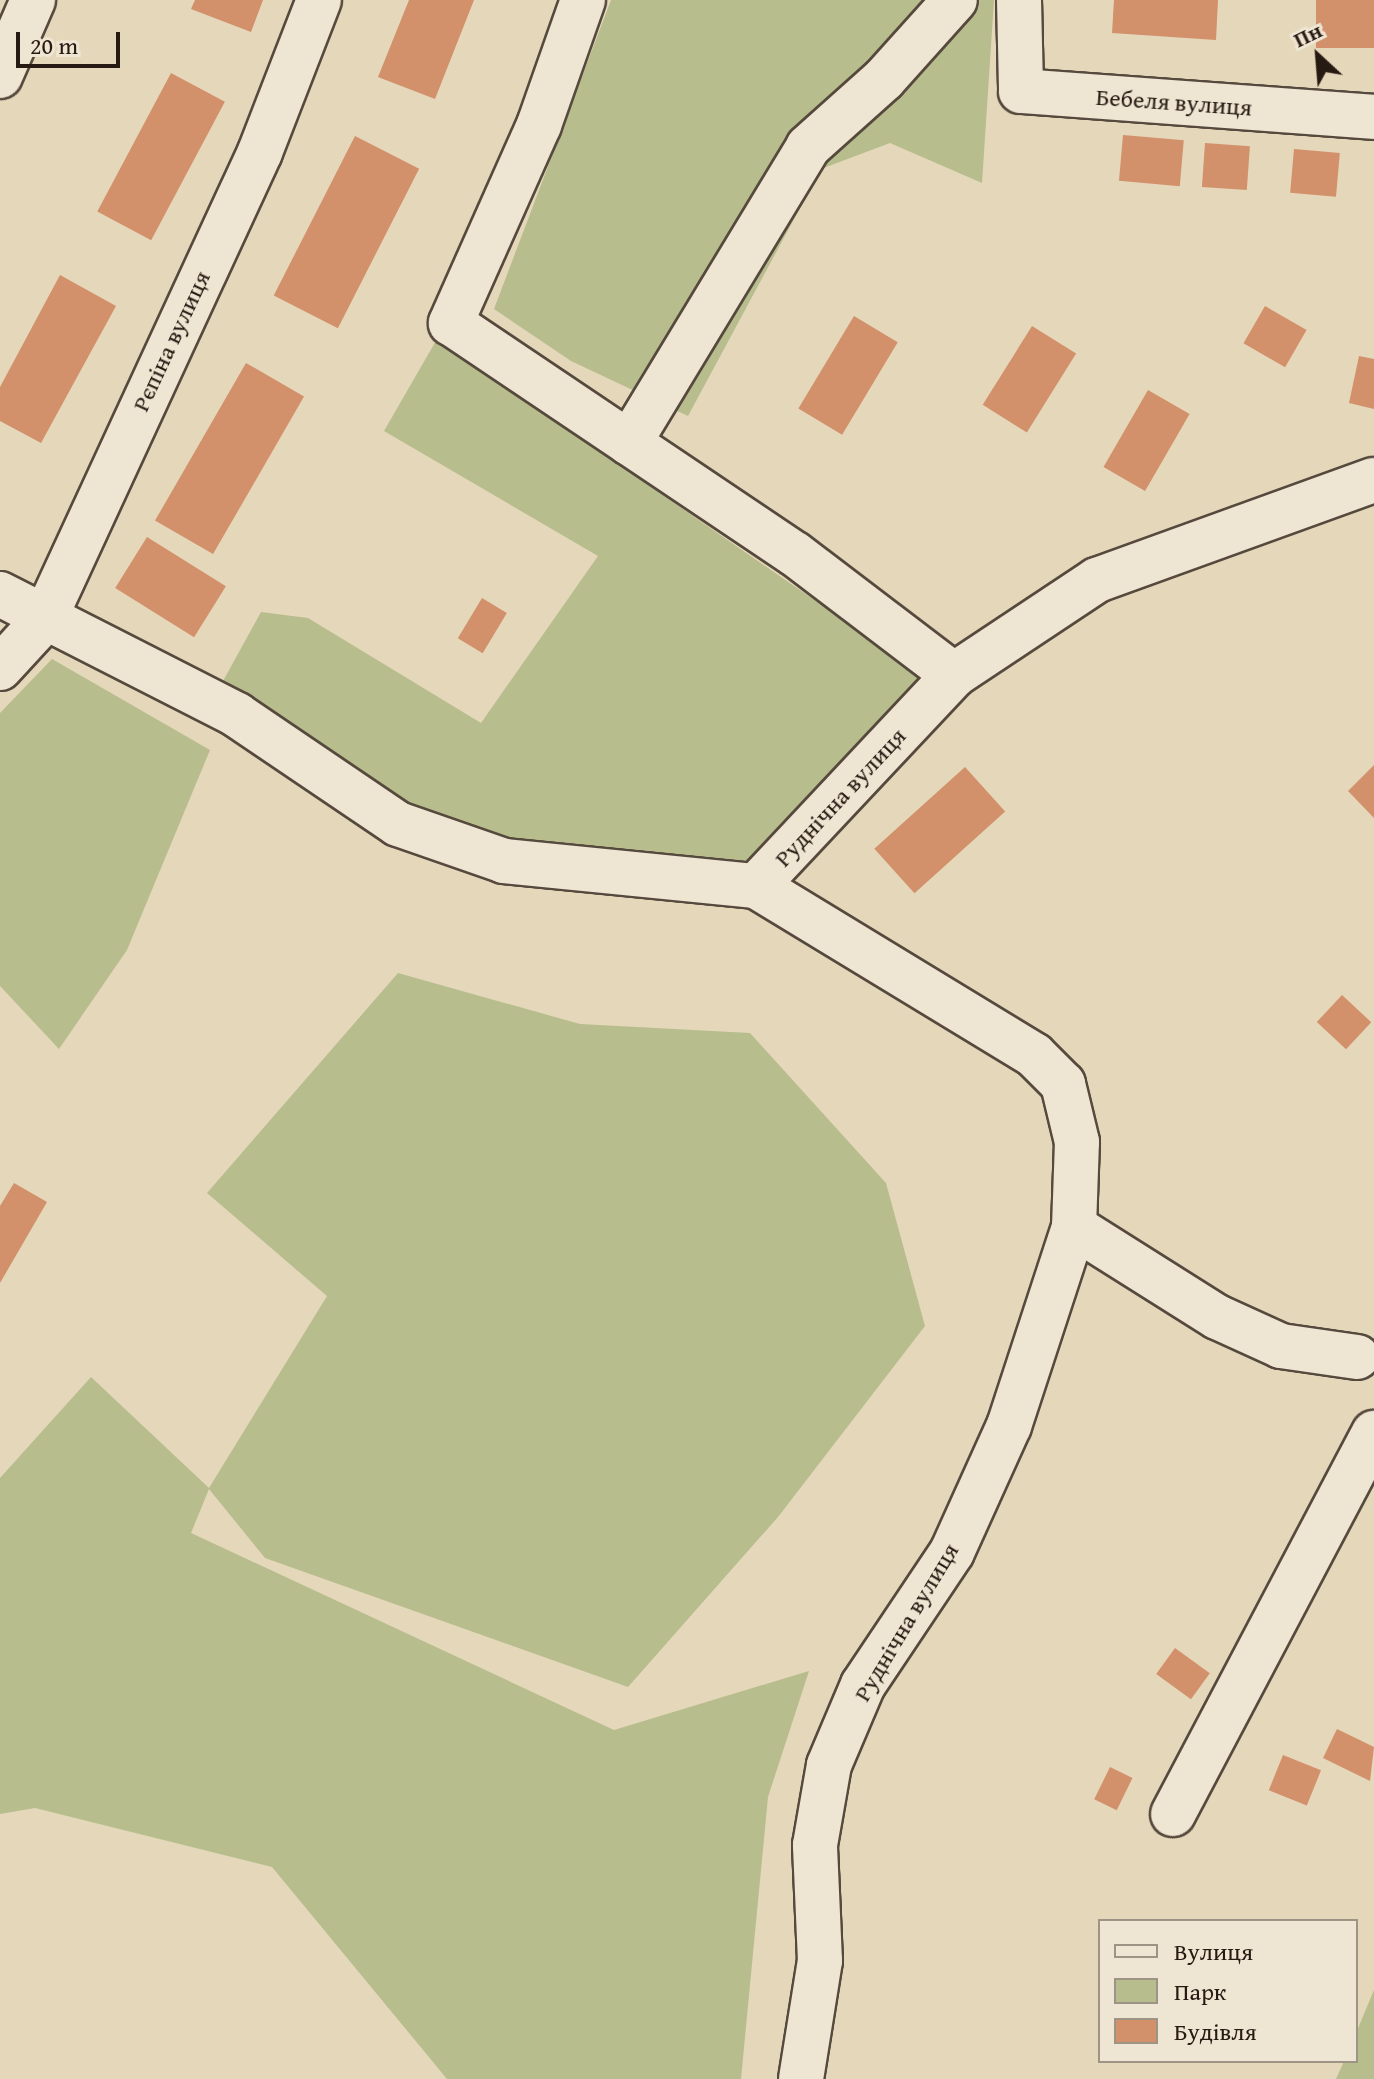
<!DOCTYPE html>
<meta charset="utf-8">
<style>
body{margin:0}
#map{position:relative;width:1374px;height:2079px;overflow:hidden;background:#e5d7ba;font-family:"Gentium Book Plus",serif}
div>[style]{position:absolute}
.green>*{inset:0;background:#b7bd8d}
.building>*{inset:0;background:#d2906b;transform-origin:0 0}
.roads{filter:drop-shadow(2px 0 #56493d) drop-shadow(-2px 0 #56493d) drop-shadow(0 2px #56493d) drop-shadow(0 -2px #56493d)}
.minor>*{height:44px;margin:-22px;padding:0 22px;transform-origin:22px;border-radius:22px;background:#eee5d2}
span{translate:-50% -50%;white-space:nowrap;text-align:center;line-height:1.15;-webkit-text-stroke:6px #eee5d2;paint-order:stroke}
.street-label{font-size:24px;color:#271a13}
.legend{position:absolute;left:1098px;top:1919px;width:260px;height:144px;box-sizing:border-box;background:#eee5d2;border:2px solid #9e9486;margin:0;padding:10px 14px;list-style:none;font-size:24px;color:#271a13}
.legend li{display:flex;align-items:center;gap:16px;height:40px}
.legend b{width:40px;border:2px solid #9e9486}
.north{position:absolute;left:1278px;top:16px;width:80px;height:80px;-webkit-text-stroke:6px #eee5d2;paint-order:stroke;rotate:334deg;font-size:22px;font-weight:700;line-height:32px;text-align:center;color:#271a13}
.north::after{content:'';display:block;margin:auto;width:28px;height:36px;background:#271a13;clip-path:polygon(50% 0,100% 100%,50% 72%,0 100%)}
.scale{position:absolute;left:16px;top:32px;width:104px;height:36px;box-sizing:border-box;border:4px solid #271a13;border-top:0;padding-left:10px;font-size:24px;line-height:28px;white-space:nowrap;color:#271a13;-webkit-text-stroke:6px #eee5d2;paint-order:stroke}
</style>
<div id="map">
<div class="green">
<i style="clip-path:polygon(611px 0,994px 0,982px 183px,890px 143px,821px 169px,688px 416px,571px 361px,494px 309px)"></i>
<i style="clip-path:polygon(437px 339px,930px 680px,752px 867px,508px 844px,405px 804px,223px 681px,261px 612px,308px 618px,481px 723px,598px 556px,384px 431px)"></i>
<i style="clip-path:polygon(52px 659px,210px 750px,127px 950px,59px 1049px,0 986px,0 713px)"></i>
<i style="clip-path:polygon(398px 973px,580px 1024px,750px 1033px,886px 1183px,925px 1326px,778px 1517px,628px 1687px,265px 1558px,209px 1489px,191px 1533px,614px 1730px,809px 1671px,768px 1797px,741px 2079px,447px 2079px,272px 1867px,35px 1808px,0 1814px,0 1478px,91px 1377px,209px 1488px,327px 1296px,207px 1193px)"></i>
<i style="clip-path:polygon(1374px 1990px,1374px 2079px,1336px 2079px,1344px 2061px,1356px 2061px,1356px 2033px)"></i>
</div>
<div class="building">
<i style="clip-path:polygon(195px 0,263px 0,251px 32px,191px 9px)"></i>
<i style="clip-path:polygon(409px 0,474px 0,435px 99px,378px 77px)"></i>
<i style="clip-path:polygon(1114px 0,1218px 0,1216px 40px,1112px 33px)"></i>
<i style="left:1316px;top:0;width:58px;height:48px"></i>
<i style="left:171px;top:73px;width:61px;height:157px;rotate:28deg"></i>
<i style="left:1123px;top:135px;width:61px;height:46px;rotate:5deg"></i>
<i style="left:355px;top:136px;width:72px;height:179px;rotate:27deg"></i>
<i style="left:1205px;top:143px;width:45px;height:44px;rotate:4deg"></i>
<i style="left:1294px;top:149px;width:46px;height:44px;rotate:5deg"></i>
<i style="clip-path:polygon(60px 275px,116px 306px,41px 443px,0 421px,0 387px)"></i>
<i style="left:1265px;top:306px;width:48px;height:43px;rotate:30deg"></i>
<i style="left:854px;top:316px;width:51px;height:108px;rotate:31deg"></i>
<i style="left:1032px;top:326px;width:52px;height:93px;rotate:32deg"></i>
<i style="clip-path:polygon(1359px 356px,1374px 359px,1374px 409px,1349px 403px)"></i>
<i style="left:246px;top:363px;width:67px;height:182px;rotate:30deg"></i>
<i style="left:1148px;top:390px;width:48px;height:89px;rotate:30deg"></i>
<i style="left:147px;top:537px;width:93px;height:60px;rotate:32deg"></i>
<i style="left:482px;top:598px;width:29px;height:47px;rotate:31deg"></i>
<i style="clip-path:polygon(1374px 765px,1374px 818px,1348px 791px)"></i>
<i style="left:965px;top:767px;width:60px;height:122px;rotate:48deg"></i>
<i style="left:1342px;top:995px;width:40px;height:37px;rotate:43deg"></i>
<i style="clip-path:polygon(14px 1183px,47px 1202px,0 1283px,0 1206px)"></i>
<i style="left:1175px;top:1648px;width:43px;height:32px;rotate:36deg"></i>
<i style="clip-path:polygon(1337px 1729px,1374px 1747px,1370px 1781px,1323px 1758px)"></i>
<i style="left:1283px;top:1755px;width:41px;height:38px;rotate:22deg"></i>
<i style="left:1110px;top:1767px;width:25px;height:36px;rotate:26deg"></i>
</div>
<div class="roads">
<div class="minor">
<i style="left:583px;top:0;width:133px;rotate:109.4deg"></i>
<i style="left:539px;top:125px;width:217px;rotate:114deg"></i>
<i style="left:451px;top:323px;width:414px;rotate:33.9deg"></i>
<i style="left:795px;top:554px;width:200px;rotate:37.3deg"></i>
<i style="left:1019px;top:0;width:91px;rotate:88.7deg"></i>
<i style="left:1021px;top:91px;width:354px;rotate:4.2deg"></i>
<i style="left:0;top:76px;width:83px;rotate:-66.5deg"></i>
<i style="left:629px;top:443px;width:346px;rotate:-58.8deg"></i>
<i style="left:808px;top:147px;width:102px;rotate:-41.8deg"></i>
<i style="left:884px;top:79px;width:106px;rotate:-48.1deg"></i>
<i style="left:0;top:594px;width:266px;rotate:27deg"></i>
<i style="left:237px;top:715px;width:194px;rotate:34.1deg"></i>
<i style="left:398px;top:824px;width:112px;rotate:19.2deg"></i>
<i style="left:504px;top:861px;width:253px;rotate:5.7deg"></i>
<i style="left:0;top:668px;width:65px;rotate:-47.5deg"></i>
<i style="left:44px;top:620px;width:515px;rotate:-65.22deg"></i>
<i style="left:260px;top:152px;width:163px;rotate:-68.8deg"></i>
<i style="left:1357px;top:1357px;width:77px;rotate:-171.8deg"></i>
<i style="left:1281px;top:1346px;width:70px;rotate:-155.6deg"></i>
<i style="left:1217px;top:1317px;width:169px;rotate:-147.8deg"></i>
<i style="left:1074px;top:1227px;width:85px;rotate:-88deg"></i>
<i style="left:1077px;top:1142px;width:60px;rotate:-103.6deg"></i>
<i style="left:1063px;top:1084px;width:41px;rotate:-135deg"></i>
<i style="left:1034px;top:1055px;width:325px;rotate:-148.7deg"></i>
<i style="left:756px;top:886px;width:289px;rotate:-46.8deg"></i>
<i style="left:954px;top:675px;width:172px;rotate:-33.6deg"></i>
<i style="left:1097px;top:580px;width:294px;rotate:-19.9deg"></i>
<i style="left:1173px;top:1814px;width:431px;rotate:-62.2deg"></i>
<i style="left:801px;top:2079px;width:120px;rotate:-80.9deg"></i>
<i style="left:820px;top:1961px;width:116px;rotate:-92.5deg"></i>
<i style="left:815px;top:1845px;width:81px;rotate:-80.1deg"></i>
<i style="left:829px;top:1765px;width:87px;rotate:-67deg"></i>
<i style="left:863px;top:1685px;width:160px;rotate:-56.2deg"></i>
<i style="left:952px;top:1552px;width:138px;rotate:-65.7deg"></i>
<i style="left:1009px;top:1426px;width:209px;rotate:-71.9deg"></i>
</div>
</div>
<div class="street-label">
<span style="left:1174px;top:102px;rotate:4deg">Бебеля вулиця</span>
<span style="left:171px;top:341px;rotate:-65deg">Рєпіна вулиця</span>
<span style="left:840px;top:797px;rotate:-47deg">Руднічна вулиця</span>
<span style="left:906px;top:1622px;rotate:-59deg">Руднічна вулиця</span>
</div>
<ul class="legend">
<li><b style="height:10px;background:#eee5d2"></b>Вулиця</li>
<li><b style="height:22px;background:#b7bd8d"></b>Парк</li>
<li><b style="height:22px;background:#d2906b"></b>Будівля</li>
</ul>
<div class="north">Пн</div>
<div class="scale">20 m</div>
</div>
